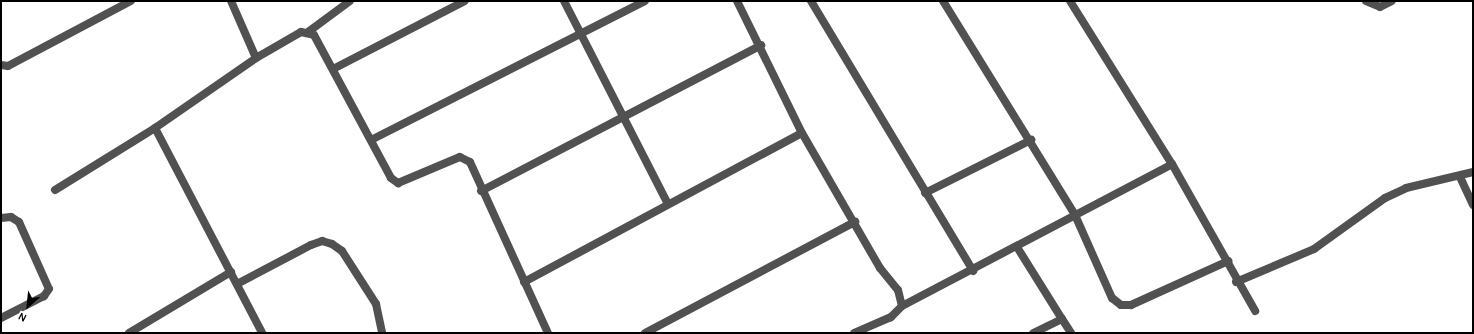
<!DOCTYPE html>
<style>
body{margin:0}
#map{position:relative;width:1474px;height:334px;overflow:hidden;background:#fff;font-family:Karla,sans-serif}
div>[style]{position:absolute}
.minor>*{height:8px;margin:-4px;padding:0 4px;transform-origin:4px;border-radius:4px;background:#515151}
span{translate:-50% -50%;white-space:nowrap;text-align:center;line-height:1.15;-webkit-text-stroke:3px #fff;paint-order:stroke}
.frame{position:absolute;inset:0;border:2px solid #000;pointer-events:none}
.north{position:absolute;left:8px;top:286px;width:40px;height:40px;-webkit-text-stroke:3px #fff;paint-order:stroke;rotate:207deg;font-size:11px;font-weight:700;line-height:16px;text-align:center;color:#000}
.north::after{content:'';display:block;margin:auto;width:14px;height:18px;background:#000;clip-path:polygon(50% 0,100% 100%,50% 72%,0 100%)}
</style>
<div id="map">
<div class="minor">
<i style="left:231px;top:1px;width:62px;rotate:66.3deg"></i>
<i style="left:256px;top:58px;width:52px;rotate:-30deg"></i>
<i style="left:301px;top:32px;width:13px;rotate:13deg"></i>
<i style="left:314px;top:35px;width:162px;rotate:61.7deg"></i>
<i style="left:391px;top:178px;width:9px;rotate:36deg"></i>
<i style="left:398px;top:183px;width:67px;rotate:-22.8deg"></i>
<i style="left:460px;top:157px;width:11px;rotate:27deg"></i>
<i style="left:470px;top:162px;width:188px;rotate:65.5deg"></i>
<i style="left:564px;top:1px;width:226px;rotate:62.9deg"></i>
<i style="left:737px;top:1px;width:147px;rotate:63.8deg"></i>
<i style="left:802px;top:133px;width:156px;rotate:60deg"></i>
<i style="left:880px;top:268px;width:28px;rotate:51deg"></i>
<i style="left:898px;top:290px;width:16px;rotate:76deg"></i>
<i style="left:902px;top:306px;width:16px;rotate:135deg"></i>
<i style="left:891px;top:317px;width:40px;rotate:156.6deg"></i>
<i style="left:811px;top:1px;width:315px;rotate:59deg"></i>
<i style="left:943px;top:1px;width:251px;rotate:58.3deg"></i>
<i style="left:1075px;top:215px;width:91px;rotate:66deg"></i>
<i style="left:1112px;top:298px;width:11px;rotate:38deg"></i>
<i style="left:1121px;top:305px;width:10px"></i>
<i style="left:1131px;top:305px;width:107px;rotate:-24.4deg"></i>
<i style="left:1070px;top:1px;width:192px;rotate:58deg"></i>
<i style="left:1172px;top:164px;width:169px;rotate:60.5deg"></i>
<i style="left:1366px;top:1px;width:15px;rotate:23deg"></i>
<i style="left:1380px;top:7px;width:13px;rotate:-27deg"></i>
<i style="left:308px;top:32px;width:52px;rotate:-36.4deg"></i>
<i style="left:1px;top:65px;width:7px;rotate:8deg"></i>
<i style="left:8px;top:66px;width:139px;rotate:-27.9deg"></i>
<i style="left:333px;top:69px;width:148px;rotate:-27.3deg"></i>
<i style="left:155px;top:128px;width:231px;rotate:62.4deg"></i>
<i style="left:371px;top:140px;width:307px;rotate:-26.9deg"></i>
<i style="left:1460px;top:177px;width:31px;rotate:65deg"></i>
<i style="left:55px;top:190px;width:118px;rotate:-31.8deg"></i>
<i style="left:155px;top:128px;width:123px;rotate:-34.7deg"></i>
<i style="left:481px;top:191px;width:316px;rotate:-27.5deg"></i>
<i style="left:925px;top:193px;width:119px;rotate:-26.6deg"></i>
<i style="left:1px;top:218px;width:10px;rotate:-6deg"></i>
<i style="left:11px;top:217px;width:9px;rotate:32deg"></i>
<i style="left:19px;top:222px;width:73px;rotate:65.9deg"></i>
<i style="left:49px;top:289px;width:9px;rotate:126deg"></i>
<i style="left:44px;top:296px;width:48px;rotate:152.9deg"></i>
<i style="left:1017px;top:247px;width:85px;rotate:58deg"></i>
<i style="left:1062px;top:319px;width:32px;rotate:154deg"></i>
<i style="left:524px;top:282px;width:315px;rotate:-28.2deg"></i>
<i style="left:1236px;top:282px;width:85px;rotate:-22.9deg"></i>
<i style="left:1314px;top:249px;width:87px;rotate:-35.7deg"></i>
<i style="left:1385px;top:198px;width:23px;rotate:-25deg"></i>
<i style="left:1406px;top:188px;width:69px;rotate:-13.4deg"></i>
<i style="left:237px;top:284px;width:84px;rotate:-27.8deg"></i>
<i style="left:311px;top:245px;width:12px;rotate:-20deg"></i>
<i style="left:322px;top:241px;width:10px;rotate:17deg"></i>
<i style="left:332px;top:244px;width:12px;rotate:35deg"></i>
<i style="left:342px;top:251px;width:63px;rotate:57.3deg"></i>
<i style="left:376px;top:304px;width:30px;rotate:78deg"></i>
<i style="left:902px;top:306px;width:305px;rotate:-27.7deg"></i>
<i style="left:1062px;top:319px;width:17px;rotate:57deg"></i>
<i style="left:129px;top:333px;width:119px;rotate:-30.9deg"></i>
<i style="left:645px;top:333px;width:238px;rotate:-27.9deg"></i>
</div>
<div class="frame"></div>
<div class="north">N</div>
</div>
